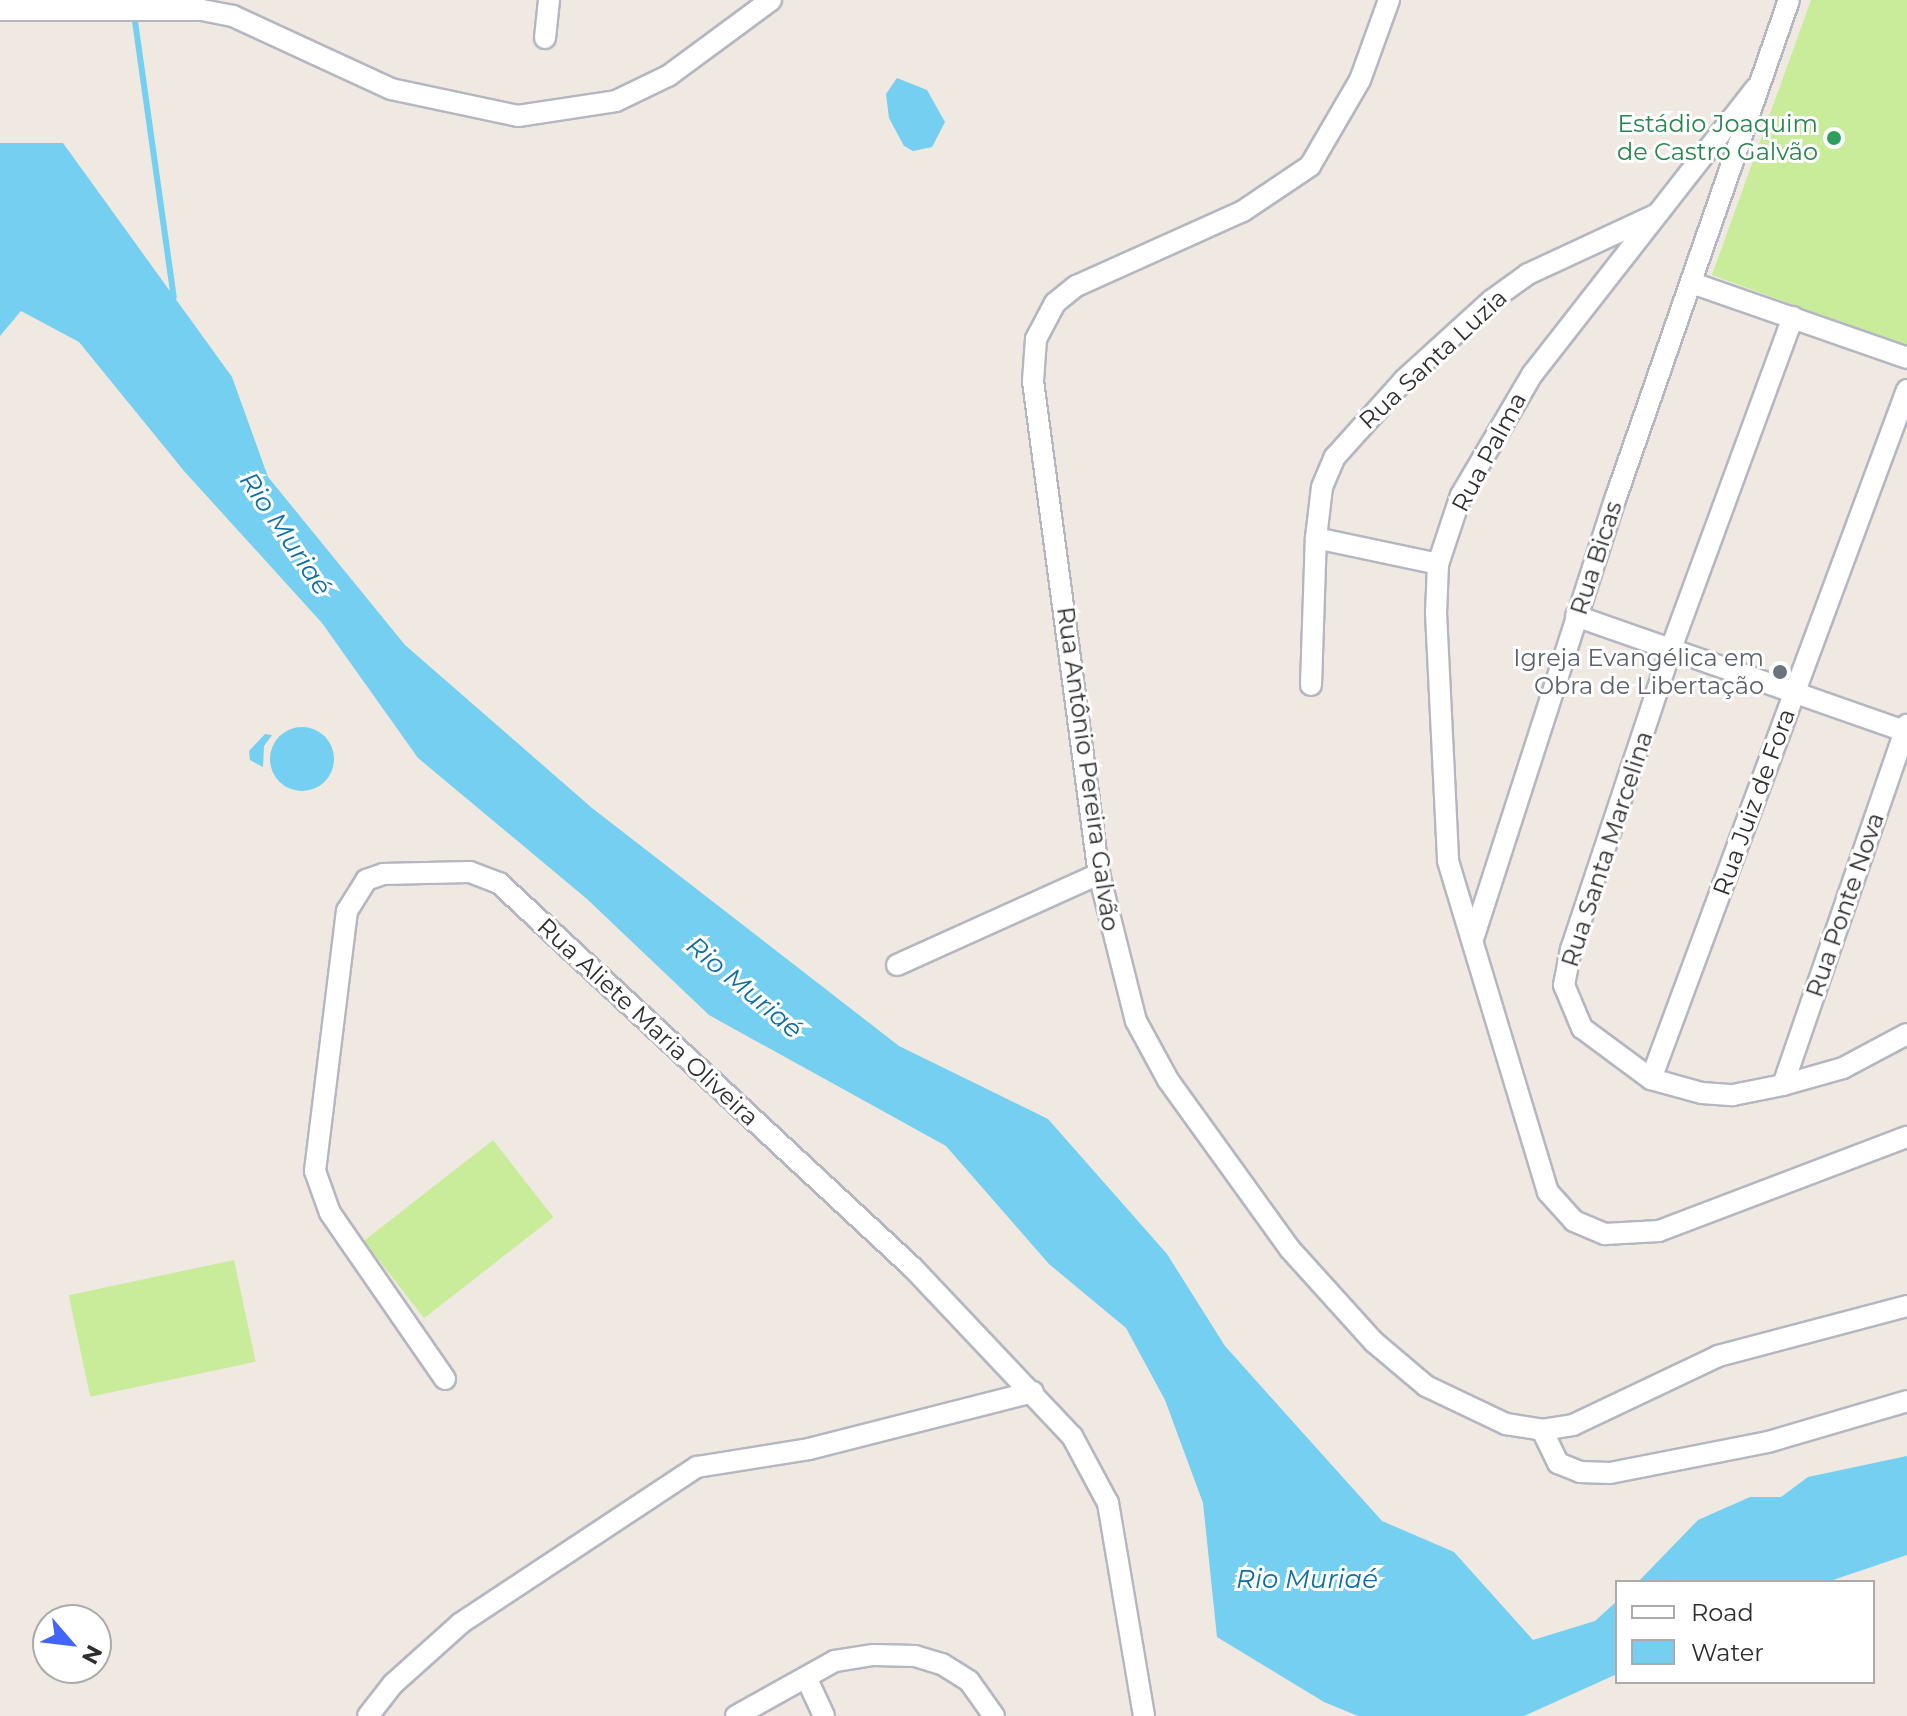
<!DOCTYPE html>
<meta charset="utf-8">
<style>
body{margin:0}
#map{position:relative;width:1907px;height:1716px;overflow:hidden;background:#efe9e1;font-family:Montserrat,sans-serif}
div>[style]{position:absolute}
.pitch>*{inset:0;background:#c9ec9a;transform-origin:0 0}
.water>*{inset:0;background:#75cff0}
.round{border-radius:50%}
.stream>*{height:6px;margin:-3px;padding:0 3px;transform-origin:3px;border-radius:3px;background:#75cff0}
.roads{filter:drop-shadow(2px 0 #b4b7c1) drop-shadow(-2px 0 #b4b7c1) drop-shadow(0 2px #b4b7c1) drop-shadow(0 -2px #b4b7c1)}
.minor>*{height:20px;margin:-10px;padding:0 10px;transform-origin:10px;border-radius:10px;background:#fff}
.dots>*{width:22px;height:22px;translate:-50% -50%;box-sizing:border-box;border:4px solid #fff;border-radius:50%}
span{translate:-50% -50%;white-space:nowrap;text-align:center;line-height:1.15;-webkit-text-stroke:6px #fff;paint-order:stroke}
.leisure-label{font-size:24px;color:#27864d}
.right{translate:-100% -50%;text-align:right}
.street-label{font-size:24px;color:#2e2e2e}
.worship-label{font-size:24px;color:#5b616d}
.water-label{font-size:26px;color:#0d6fa3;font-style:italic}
.legend{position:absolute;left:1615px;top:1580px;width:260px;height:104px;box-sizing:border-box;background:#fff;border:2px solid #ababab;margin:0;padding:10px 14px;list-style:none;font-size:24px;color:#2e2e2e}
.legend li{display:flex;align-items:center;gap:16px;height:40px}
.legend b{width:40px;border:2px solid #ababab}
.north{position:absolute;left:32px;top:1604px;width:80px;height:80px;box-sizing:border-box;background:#fff;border:2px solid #ababab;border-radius:50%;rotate:118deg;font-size:22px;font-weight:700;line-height:32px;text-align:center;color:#2e2e2e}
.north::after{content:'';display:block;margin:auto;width:28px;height:36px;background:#4264fb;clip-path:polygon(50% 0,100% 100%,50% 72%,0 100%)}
</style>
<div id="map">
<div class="pitch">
<i style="clip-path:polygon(1811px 0,1907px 0,1907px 347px,1712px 275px)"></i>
<i style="left:493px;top:1140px;width:98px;height:164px;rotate:52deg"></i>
<i style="left:234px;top:1260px;width:104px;height:169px;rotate:78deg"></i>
</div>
<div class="water">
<i style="clip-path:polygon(897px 78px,927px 90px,945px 122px,932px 147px,913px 151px,904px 146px,889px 118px,886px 94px)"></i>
<i style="clip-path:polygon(0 143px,63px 143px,232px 377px,268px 477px,405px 645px,592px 808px,899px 1046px,1048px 1119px,1167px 1254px,1225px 1346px,1382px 1521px,1454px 1552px,1533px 1640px,1595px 1621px,1617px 1601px,1617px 1674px,1524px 1716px,1358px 1716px,1324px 1702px,1217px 1637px,1203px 1503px,1165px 1400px,1126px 1328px,1049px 1264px,946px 1146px,709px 1015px,587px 899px,418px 758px,322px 623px,184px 471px,79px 342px,21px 311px,0 336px)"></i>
<i class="round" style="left:270px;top:727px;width:64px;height:64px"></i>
<i style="clip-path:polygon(265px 734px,272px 735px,264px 746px,263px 767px,250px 760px,249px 751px)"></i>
<i style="clip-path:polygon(1907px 1456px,1907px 1555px,1827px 1582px,1638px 1582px,1698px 1520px,1750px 1497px,1781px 1497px,1808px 1477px)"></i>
</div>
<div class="stream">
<i style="left:132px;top:0;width:300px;rotate:82deg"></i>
</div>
<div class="roads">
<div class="minor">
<i style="left:1389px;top:0;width:85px;rotate:109.9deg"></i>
<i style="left:1360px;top:80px;width:99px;rotate:120.2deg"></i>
<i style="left:1310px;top:166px;width:81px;rotate:146.1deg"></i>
<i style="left:1243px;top:211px;width:183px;rotate:155.8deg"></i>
<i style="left:1076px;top:286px;width:27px;rotate:141deg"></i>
<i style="left:1055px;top:303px;width:41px;rotate:117.8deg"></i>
<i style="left:1036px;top:339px;width:42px;rotate:94.1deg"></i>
<i style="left:1033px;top:381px;width:497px;rotate:82.4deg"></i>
<i style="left:1099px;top:874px;width:152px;rotate:75.9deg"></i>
<i style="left:1136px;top:1021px;width:67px;rotate:61.5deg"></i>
<i style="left:1168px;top:1080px;width:207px;rotate:54.2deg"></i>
<i style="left:1289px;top:1248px;width:127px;rotate:47.9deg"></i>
<i style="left:1374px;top:1342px;width:68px;rotate:40.2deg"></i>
<i style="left:1426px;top:1386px;width:89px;rotate:25.4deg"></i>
<i style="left:1506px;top:1424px;width:36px;rotate:9deg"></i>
<i style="left:1542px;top:1430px;width:31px;rotate:-9deg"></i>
<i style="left:1573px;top:1425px;width:161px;rotate:-25.4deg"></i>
<i style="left:1718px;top:1356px;width:196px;rotate:-14.8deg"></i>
<i style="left:0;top:10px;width:202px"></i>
<i style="left:202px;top:10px;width:32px;rotate:11deg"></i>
<i style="left:233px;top:16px;width:174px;rotate:24.8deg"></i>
<i style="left:391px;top:89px;width:130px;rotate:12deg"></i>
<i style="left:518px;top:116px;width:99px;rotate:-8.7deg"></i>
<i style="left:616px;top:101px;width:58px;rotate:-25.7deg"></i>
<i style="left:668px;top:76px;width:128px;rotate:-36.4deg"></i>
<i style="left:545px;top:38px;width:38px;rotate:-84deg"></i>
<i style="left:1756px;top:88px;width:362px;rotate:128deg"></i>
<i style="left:1533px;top:373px;width:142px;rotate:120.5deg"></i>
<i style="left:1461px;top:495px;width:73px;rotate:108.4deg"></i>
<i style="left:1438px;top:564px;width:49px;rotate:92.3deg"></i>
<i style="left:1436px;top:613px;width:248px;rotate:87.2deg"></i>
<i style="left:1448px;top:861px;width:346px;rotate:73.2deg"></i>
<i style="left:1548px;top:1192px;width:39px;rotate:48deg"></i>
<i style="left:1574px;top:1221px;width:34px;rotate:23deg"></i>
<i style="left:1605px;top:1234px;width:54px;rotate:-3.2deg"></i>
<i style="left:1659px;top:1231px;width:265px;rotate:-20.8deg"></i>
<i style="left:1692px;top:283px;width:228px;rotate:19.2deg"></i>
<i style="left:1793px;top:317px;width:354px;rotate:110.2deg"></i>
<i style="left:1671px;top:649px;width:316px;rotate:108.4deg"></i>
<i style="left:1571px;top:949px;width:37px;rotate:101deg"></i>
<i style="left:1564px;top:985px;width:47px;rotate:67.3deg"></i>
<i style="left:1582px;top:1028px;width:86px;rotate:36.5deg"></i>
<i style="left:1651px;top:1079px;width:53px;rotate:15.4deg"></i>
<i style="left:1702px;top:1093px;width:31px;rotate:4deg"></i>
<i style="left:1733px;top:1095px;width:51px;rotate:-11.3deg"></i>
<i style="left:1783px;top:1085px;width:62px;rotate:-15.8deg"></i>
<i style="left:1843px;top:1068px;width:72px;rotate:-28deg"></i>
<i style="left:1316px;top:538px;width:125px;rotate:12deg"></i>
<i style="left:1576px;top:616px;width:351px;rotate:19.3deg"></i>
<i style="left:1311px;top:685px;width:147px;rotate:-88.1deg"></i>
<i style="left:1316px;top:538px;width:51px;rotate:-83.3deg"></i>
<i style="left:1322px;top:487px;width:33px;rotate:-67deg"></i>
<i style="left:1335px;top:457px;width:103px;rotate:-48.1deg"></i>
<i style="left:1404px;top:380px;width:119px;rotate:-42.3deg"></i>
<i style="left:1492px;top:300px;width:44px;rotate:-35.8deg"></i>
<i style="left:1528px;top:274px;width:140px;rotate:-24.9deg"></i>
<i style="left:1474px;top:936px;width:461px;rotate:-72.1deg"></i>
<i style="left:1616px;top:497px;width:526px;rotate:-70.81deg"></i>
<i style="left:897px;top:965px;width:222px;rotate:-24.3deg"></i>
<i style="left:1651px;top:1079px;width:735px;rotate:-69.62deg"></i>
<i style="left:1783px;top:1085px;width:381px;rotate:-71deg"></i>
<i style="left:445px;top:1379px;width:202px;rotate:-124.7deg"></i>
<i style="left:330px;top:1213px;width:45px;rotate:-109.7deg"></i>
<i style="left:315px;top:1171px;width:262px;rotate:-83deg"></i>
<i style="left:347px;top:911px;width:36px;rotate:-58deg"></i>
<i style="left:366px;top:880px;width:18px;rotate:-19deg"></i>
<i style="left:383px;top:874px;width:87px;rotate:-1.3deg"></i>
<i style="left:470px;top:872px;width:31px;rotate:21deg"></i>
<i style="left:499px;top:883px;width:564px;rotate:42.92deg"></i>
<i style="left:912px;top:1267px;width:233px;rotate:46.6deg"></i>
<i style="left:1072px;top:1436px;width:76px;rotate:61.8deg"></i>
<i style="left:1108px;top:1503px;width:216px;rotate:80.4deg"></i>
<i style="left:1542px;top:1430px;width:37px;rotate:64deg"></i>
<i style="left:1558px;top:1463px;width:24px;rotate:22deg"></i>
<i style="left:1580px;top:1472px;width:30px;rotate:2deg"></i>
<i style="left:1610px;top:1473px;width:161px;rotate:-11.1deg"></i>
<i style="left:1768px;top:1442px;width:145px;rotate:-16.4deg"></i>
<i style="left:806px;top:1677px;width:43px;rotate:65.2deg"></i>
<i style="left:368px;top:1716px;width:41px;rotate:-52deg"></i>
<i style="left:393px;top:1684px;width:91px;rotate:-41.9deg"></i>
<i style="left:461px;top:1623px;width:283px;rotate:-33.5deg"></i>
<i style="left:697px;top:1467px;width:113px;rotate:-9.1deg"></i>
<i style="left:809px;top:1449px;width:231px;rotate:-14.3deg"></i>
<i style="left:736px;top:1716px;width:113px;rotate:-29.1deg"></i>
<i style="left:835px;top:1661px;width:39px;rotate:-9deg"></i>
<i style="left:874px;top:1655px;width:41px;rotate:1.4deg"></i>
<i style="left:915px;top:1656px;width:28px;rotate:17deg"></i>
<i style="left:942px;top:1664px;width:32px;rotate:32deg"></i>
<i style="left:969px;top:1681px;width:43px;rotate:54.5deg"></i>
</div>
</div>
<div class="dots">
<i style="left:1834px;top:138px;background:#2e9e5b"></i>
<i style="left:1780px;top:672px;background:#6b7280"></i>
</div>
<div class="leisure-label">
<span class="right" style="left:1818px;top:138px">Estádio Joaquim<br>de Castro Galvão</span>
</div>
<div class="street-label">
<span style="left:1433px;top:359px;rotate:-43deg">Rua Santa Luzia</span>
<span style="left:1489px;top:452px;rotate:-62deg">Rua Palma</span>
<span style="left:1596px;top:558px;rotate:-72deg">Rua Bicas</span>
<span style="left:1088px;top:769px;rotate:82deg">Rua Antônio Pereira Galvão</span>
<span style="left:1754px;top:802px;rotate:-70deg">Rua Juiz de Fora</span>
<span style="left:1607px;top:849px;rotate:-72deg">Rua Santa Marcelina</span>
<span style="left:1845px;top:905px;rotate:-71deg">Rua Ponte Nova</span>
<span style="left:648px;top:1022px;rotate:43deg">Rua Aliete Maria Oliveira</span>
</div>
<div class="worship-label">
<span class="right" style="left:1764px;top:672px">Igreja Evangélica em<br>Obra de Libertação</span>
</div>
<div class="water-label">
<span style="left:285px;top:534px;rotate:56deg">Rio Muriaé</span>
<span style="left:744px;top:988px;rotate:40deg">Rio Muriaé</span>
<span style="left:1307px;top:1580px">Rio Muriaé</span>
</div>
<ul class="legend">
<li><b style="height:10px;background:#fff"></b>Road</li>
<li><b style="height:22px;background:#75cff0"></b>Water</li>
</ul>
<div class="north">N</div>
</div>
